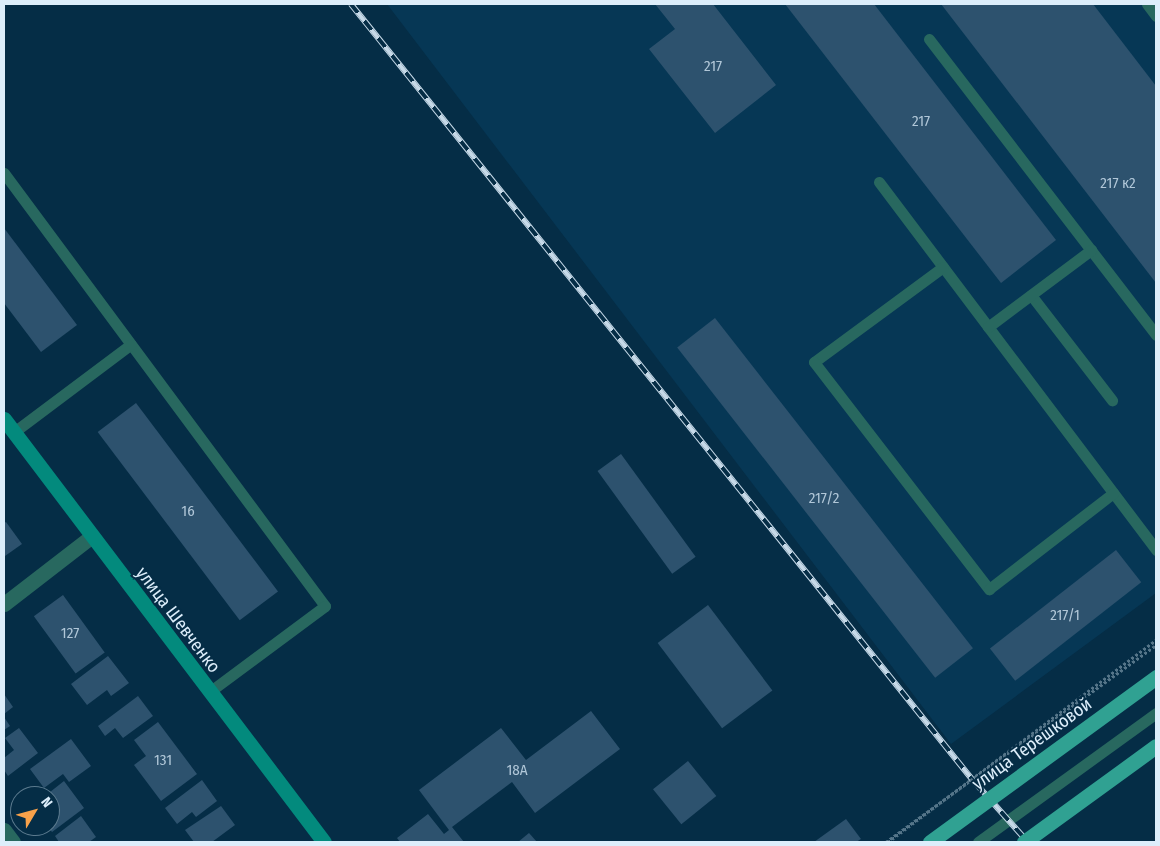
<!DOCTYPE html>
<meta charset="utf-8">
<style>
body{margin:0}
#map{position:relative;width:1160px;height:846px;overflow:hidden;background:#052d46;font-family:"Fira Sans Condensed",sans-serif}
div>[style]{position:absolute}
.built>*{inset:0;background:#063755}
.building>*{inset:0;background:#2d526e;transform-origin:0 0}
.path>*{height:3px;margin-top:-1.5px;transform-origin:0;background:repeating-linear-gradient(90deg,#557589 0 2.5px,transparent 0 5px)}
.lane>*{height:11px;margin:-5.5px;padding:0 5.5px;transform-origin:5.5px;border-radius:5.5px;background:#28685f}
.street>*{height:15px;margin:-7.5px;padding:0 7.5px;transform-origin:7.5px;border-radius:7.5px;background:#28685f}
.secondary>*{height:15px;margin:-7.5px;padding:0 7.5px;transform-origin:7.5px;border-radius:7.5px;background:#038a7d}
.rail>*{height:5.5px;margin-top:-2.75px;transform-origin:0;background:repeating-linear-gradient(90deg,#052d46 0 11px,#c6d9e8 0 22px);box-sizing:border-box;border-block:1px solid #c6d9e8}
.path-bridge>*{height:3px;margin-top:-1.5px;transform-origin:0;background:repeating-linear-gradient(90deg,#557589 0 2.5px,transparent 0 5px)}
.primary-bridge>*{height:15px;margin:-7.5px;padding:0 7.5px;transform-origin:7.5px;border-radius:7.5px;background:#30a192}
span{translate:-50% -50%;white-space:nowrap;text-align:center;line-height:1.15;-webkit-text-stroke:4px #052d46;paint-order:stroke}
.number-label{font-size:15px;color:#b1c7d8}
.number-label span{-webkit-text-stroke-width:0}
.street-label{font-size:18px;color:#ddeefb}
.frame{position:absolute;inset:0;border:5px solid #ddeefb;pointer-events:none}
.north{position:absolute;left:10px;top:786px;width:50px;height:50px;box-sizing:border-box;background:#052d46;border:1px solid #5b7a8e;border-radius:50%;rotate:53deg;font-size:14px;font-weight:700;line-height:20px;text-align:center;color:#ddeefb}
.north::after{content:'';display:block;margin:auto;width:18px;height:22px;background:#f7a14a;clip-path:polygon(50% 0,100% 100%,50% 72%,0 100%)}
</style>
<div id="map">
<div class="built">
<i style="clip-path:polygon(387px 4px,1156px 4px,1156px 593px,951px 744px)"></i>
</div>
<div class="building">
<i style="clip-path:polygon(655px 4px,713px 4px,776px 85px,715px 133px,649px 49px,675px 29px)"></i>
<i style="clip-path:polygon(785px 4px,874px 4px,1056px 240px,1001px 283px)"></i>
<i style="clip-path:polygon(941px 4px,1093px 4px,1156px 86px,1156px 283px)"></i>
<i style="clip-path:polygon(4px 228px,77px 325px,41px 352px,4px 303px)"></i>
<i style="left:715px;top:318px;width:419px;height:48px;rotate:52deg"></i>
<i style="left:136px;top:403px;width:236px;height:48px;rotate:53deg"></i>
<i style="left:621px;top:454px;width:127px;height:29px;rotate:54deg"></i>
<i style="clip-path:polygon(6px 522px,22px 544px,5px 556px,4px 523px)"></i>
<i style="left:1116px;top:550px;width:41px;height:160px;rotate:52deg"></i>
<i style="left:63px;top:595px;width:71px;height:36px;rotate:54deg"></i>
<i style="left:708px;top:605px;width:107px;height:63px;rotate:53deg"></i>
<i style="clip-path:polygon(108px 656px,129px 683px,111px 696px,107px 690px,87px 705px,71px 684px)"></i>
<i style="clip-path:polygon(4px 694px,13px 707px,4px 714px)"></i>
<i style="clip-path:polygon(138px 696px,153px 716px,123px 738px,115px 728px,105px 736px,98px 726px)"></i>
<i style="clip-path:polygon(591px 711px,620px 749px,535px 813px,512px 782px,452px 827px,464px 842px,400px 842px,397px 838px,428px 814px,444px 834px,449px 830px,419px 790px,501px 728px,526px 760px)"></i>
<i style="clip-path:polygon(4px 717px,10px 726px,4px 730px)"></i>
<i style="clip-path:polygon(158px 722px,197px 774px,161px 801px,134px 765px,146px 756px,134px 740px)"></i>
<i style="clip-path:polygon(19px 728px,38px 753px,8px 776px,4px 770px,4px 758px,14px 750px,5px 738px)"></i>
<i style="clip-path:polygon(71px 739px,91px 766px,69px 782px,63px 774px,44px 788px,30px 769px)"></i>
<i style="left:688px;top:761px;width:45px;height:45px;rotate:51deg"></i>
<i style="clip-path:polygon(202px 780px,217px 801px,196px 817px,192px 812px,177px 824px,165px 808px)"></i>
<i style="clip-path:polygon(64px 781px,84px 808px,52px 832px,47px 826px,50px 826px,50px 796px,45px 796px)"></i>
<i style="clip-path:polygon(221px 806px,235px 825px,212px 842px,194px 842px,185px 830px)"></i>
<i style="clip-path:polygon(81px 816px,96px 837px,89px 842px,59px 842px,55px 836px)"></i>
<i style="clip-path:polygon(846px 819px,861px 839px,856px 842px,814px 842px)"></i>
<i style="clip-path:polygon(529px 833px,537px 842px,518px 842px)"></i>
</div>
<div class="path">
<i style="left:888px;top:842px;width:336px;rotate:-37deg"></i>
</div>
<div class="lane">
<i style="left:1147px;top:4px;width:15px;rotate:53deg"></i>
<i style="left:929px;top:39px;width:373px;rotate:52.5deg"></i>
<i style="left:4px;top:173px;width:539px;rotate:53.45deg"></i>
<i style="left:325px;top:606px;width:144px;rotate:143.4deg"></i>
<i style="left:879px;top:182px;width:461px;rotate:53deg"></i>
<i style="left:943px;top:267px;width:160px;rotate:143.6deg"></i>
<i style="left:814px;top:362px;width:287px;rotate:52.4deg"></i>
<i style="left:989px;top:589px;width:157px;rotate:-37.7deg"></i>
<i style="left:1031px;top:295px;width:133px;rotate:52.4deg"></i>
<i style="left:988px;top:327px;width:129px;rotate:-36.8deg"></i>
<i style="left:14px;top:432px;width:146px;rotate:-36.9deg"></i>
<i style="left:978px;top:842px;width:220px;rotate:-35.9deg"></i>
</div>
<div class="street">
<i style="left:4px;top:604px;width:111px;rotate:-37.7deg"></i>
<i style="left:4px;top:830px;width:15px;rotate:53deg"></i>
</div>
<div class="secondary">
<i style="left:4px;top:419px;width:530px;rotate:52.89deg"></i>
</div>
<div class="rail">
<i style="left:351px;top:4px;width:993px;rotate:51.3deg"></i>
<i style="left:972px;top:779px;width:84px;rotate:48.4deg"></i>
</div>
<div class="path-bridge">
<i style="left:886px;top:842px;width:334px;rotate:-36.1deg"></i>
</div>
<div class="primary-bridge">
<i style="left:930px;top:842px;width:280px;rotate:-36.1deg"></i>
<i style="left:1024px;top:842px;width:163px;rotate:-36deg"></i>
</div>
<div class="number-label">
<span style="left:713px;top:67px">217</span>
<span style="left:921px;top:122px">217</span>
<span style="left:1118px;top:184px">217 к2</span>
<span style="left:824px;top:499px">217/2</span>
<span style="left:188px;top:512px">16</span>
<span style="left:1065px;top:616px">217/1</span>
<span style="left:70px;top:634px">127</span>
<span style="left:163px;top:761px">131</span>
<span style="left:517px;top:771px">18А</span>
</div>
<div class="street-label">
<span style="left:178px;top:620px;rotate:53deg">улица Шевченко</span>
<span style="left:1032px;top:744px;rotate:-36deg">улица Терешковой</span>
</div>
<div class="frame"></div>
<div class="north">N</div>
</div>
